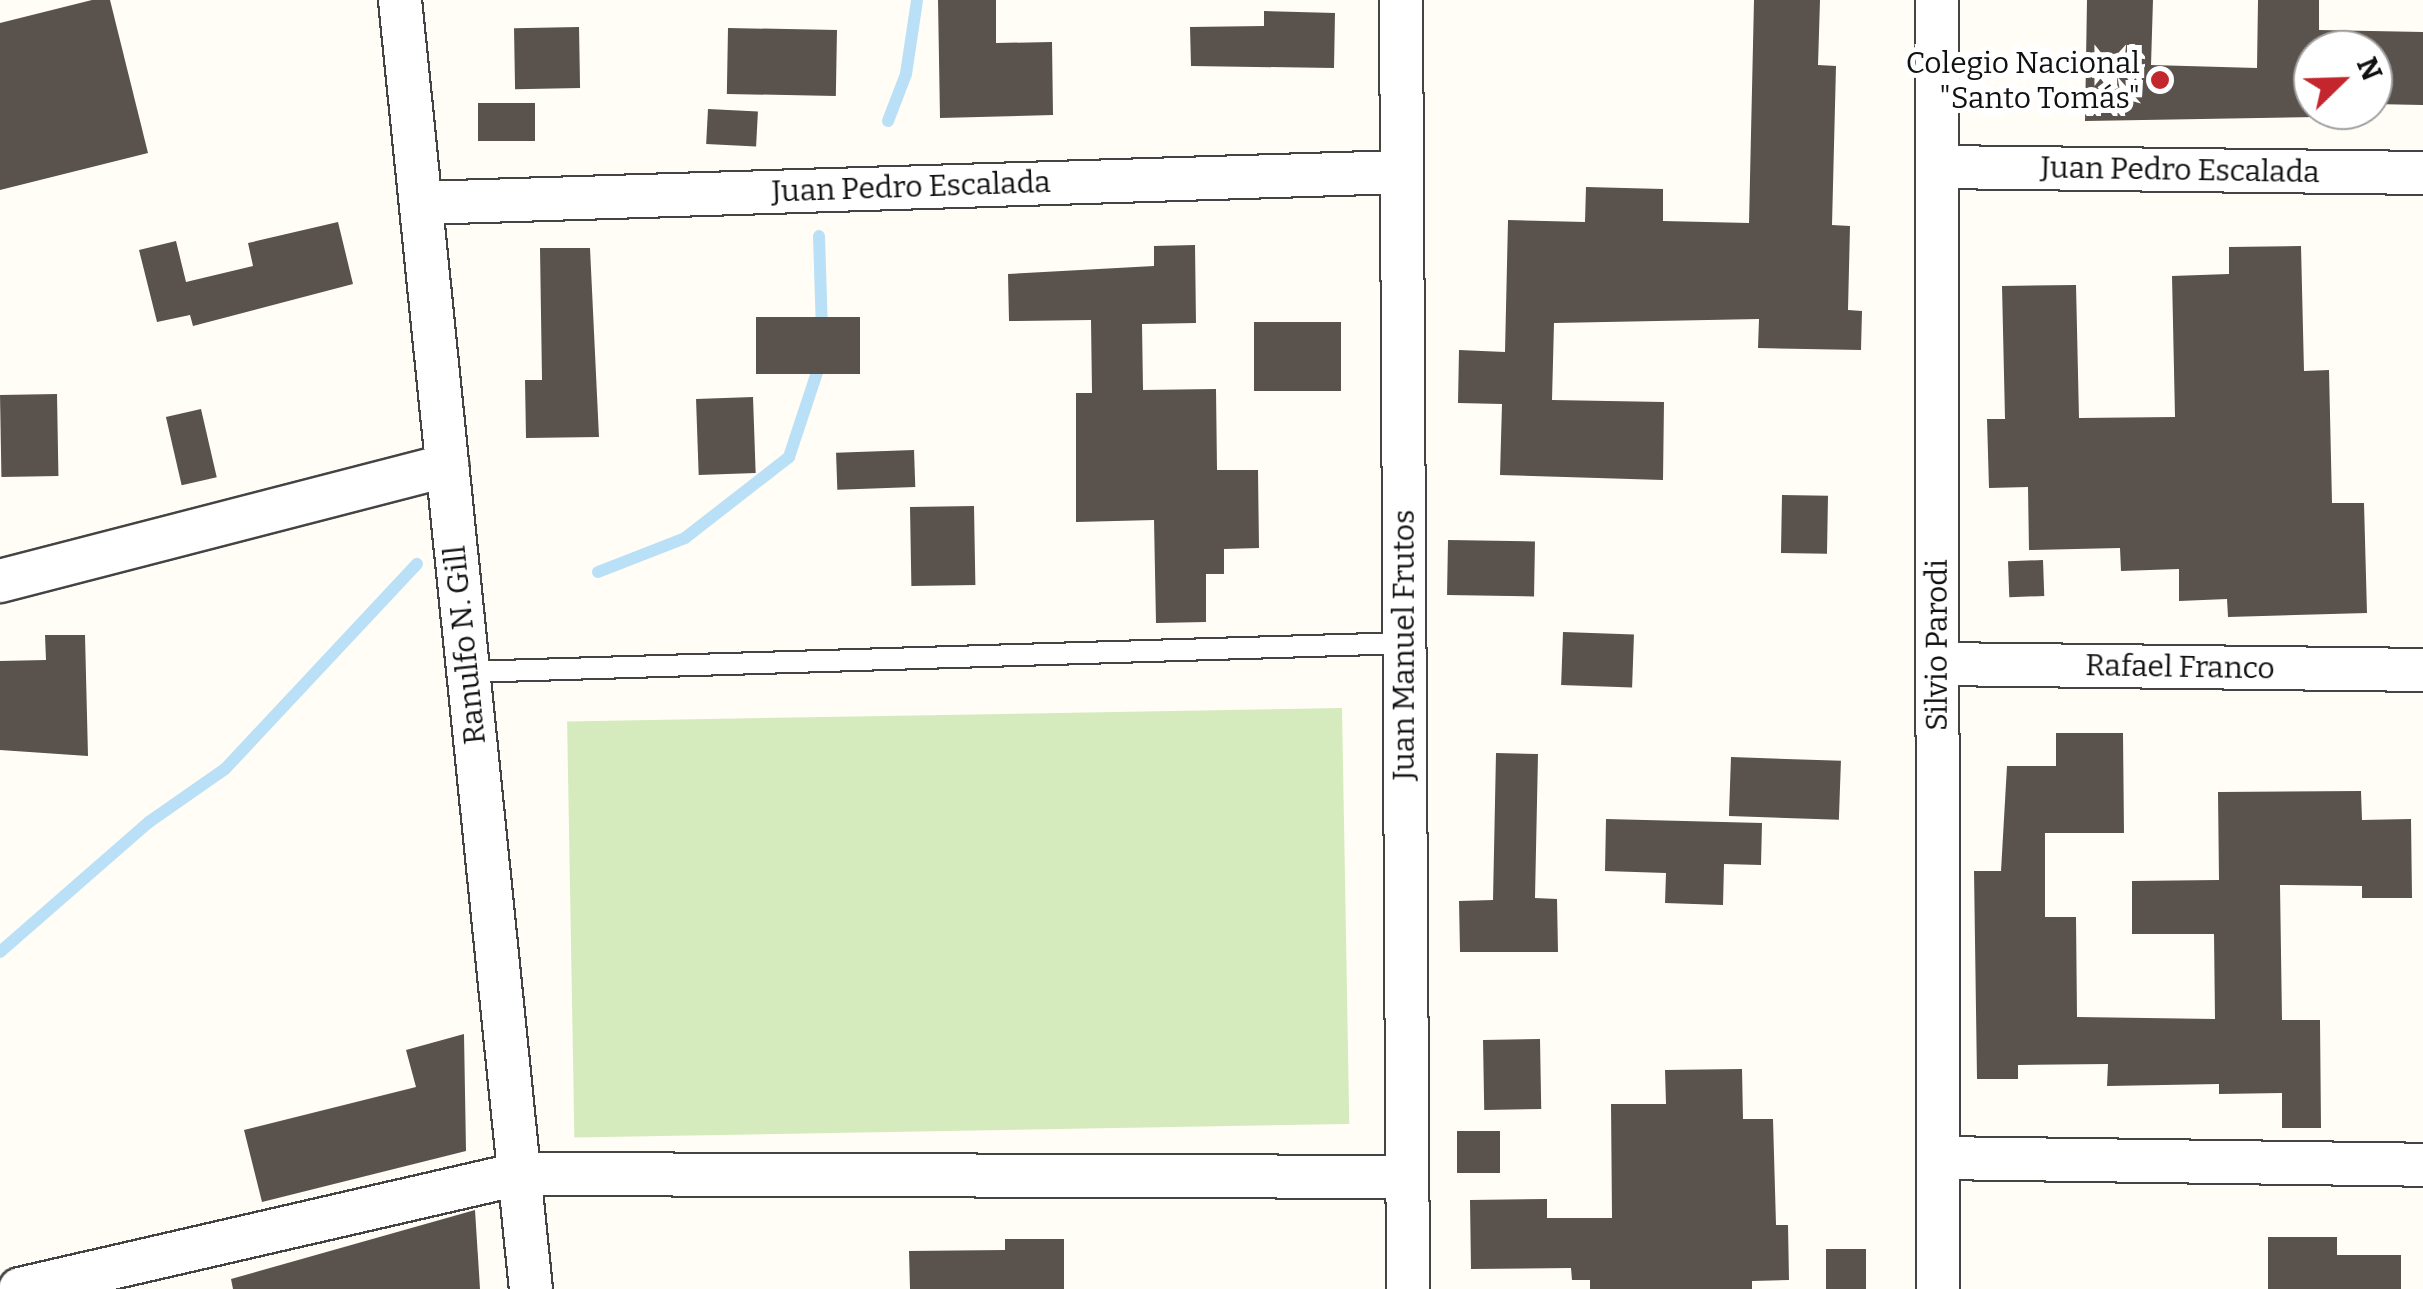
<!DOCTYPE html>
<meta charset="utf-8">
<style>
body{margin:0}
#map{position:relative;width:2423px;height:1289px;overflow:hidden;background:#fffdf5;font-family:Bitter,serif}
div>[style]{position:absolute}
.green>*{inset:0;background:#d5ebbd;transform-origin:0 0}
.stream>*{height:12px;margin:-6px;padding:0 6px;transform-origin:6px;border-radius:6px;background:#b9e0f7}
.building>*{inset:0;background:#5a524d;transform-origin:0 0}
.roads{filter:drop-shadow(2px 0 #444) drop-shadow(-2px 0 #444) drop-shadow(0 2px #444) drop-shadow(0 -2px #444)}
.lane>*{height:20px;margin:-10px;padding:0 10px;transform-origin:10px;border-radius:10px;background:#fff}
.street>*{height:42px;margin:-21px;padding:0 21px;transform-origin:21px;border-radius:21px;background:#fff}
.dots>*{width:28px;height:28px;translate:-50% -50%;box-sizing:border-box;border:5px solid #fff;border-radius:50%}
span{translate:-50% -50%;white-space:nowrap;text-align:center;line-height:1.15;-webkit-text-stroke:10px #fff;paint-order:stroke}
.poi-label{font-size:30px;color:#111}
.right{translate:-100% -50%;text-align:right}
.street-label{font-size:30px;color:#111}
.north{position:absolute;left:2293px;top:30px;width:100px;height:100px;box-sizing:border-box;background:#fff;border:2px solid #a0a0a0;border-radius:50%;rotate:67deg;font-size:28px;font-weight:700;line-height:40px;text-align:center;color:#111}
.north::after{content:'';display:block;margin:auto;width:35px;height:45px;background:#c4262e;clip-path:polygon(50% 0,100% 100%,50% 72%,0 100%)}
</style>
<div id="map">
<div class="green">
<i style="left:1342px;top:708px;width:416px;height:775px;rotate:89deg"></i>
</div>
<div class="stream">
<i style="left:888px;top:121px;width:50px;rotate:-69deg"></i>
<i style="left:906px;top:74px;width:75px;rotate:-81.5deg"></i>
<i style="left:819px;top:236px;width:97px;rotate:88.2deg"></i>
<i style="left:598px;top:572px;width:93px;rotate:-21.3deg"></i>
<i style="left:685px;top:538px;width:132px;rotate:-37.9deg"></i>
<i style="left:789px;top:457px;width:99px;rotate:-71.7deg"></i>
<i style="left:0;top:952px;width:198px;rotate:-41.1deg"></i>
<i style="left:149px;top:822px;width:93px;rotate:-34.9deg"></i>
<i style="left:225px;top:769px;width:281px;rotate:-46.9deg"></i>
</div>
<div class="building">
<i style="clip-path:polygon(92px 0,110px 0,148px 153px,0 190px,0 23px)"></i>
<i style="clip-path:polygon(938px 0,996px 0,996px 43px,1052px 42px,1053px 115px,940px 118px)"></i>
<i style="clip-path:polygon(1754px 0,1820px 0,1818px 65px,1836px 66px,1832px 225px,1850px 226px,1848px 310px,1862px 311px,1861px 350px,1758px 348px,1759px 319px,1554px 323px,1552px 400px,1664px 402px,1663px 480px,1500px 475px,1502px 404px,1458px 403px,1459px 350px,1505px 352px,1508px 220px,1585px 222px,1586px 187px,1663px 189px,1663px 221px,1749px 223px)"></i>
<i style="clip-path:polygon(2087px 0,2153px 0,2151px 65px,2257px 68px,2258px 0,2319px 0,2319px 30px,2423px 32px,2423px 105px,2373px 104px,2373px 50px,2313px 50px,2317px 117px,2085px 121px)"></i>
<i style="clip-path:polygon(1264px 11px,1335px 13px,1334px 68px,1191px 66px,1190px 27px,1264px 26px)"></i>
<i style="left:579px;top:27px;width:61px;height:65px;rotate:89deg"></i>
<i style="left:728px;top:28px;width:109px;height:66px;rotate:1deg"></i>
<i style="left:478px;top:103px;width:57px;height:38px"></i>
<i style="left:708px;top:109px;width:50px;height:35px;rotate:3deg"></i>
<i style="clip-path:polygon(338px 222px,353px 284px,193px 326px,190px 315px,157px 322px,139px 250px,176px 241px,186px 282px,253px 266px,248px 243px)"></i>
<i style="clip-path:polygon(1195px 245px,1196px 323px,1142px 324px,1143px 390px,1216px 389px,1217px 470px,1258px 470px,1259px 548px,1224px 549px,1224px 574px,1206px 574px,1206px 622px,1156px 623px,1154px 520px,1076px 522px,1076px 393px,1092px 393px,1091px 320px,1009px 321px,1008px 274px,1154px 266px,1154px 246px)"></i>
<i style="clip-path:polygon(2301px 246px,2304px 371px,2329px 370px,2332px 503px,2364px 503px,2367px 613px,2228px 617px,2227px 599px,2179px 601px,2179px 569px,2121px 571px,2120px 548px,2029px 550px,2028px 487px,1989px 488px,1987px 419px,2005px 419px,2002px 286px,2076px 285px,2079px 418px,2175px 417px,2172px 276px,2229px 274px,2229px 247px)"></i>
<i style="clip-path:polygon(540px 248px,590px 248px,599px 437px,526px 438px,525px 380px,542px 380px)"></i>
<i style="left:860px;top:317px;width:57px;height:104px;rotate:90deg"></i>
<i style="left:1341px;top:322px;width:69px;height:87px;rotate:90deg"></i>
<i style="left:57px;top:394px;width:82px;height:57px;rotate:89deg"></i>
<i style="left:753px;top:397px;width:76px;height:57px;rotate:88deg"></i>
<i style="left:201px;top:409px;width:70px;height:36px;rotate:77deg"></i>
<i style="left:914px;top:450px;width:37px;height:78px;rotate:88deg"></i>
<i style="left:1782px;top:495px;width:46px;height:58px;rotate:1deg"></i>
<i style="left:974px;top:506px;width:79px;height:64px;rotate:89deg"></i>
<i style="left:1448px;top:540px;width:87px;height:55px;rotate:1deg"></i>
<i style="left:2043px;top:560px;width:36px;height:35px;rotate:88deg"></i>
<i style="left:1563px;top:632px;width:71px;height:53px;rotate:2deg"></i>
<i style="clip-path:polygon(45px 635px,85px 635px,88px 756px,0 750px,0 661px,46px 660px)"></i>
<i style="clip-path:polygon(2056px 733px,2123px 733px,2124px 833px,2045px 833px,2045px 917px,2076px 917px,2077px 1017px,2215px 1019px,2214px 934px,2132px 934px,2132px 881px,2219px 880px,2218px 792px,2361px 791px,2362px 820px,2411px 819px,2412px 898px,2362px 898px,2362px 886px,2280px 885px,2282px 1020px,2320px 1020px,2321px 1128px,2282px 1128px,2282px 1093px,2219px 1094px,2219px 1084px,2107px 1086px,2108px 1064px,2018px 1065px,2018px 1079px,1977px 1079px,1974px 871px,2001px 871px,2007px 766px,2056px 766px)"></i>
<i style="clip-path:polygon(1496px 753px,1538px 754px,1535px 898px,1557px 899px,1558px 952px,1460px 952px,1459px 901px,1493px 900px)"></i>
<i style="left:1731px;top:757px;width:110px;height:59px;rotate:2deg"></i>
<i style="clip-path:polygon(1606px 819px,1762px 823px,1761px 865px,1724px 864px,1723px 905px,1665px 903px,1666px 873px,1605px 871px)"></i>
<i style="clip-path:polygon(464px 1034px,466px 1151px,262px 1202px,244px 1130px,416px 1087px,406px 1050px)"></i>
<i style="left:1540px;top:1039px;width:70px;height:57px;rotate:89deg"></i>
<i style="clip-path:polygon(1742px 1069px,1743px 1119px,1773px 1119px,1776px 1225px,1788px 1225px,1789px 1280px,1752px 1281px,1752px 1289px,1590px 1289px,1590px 1280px,1572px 1280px,1571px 1268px,1471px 1269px,1470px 1200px,1547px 1199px,1547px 1218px,1612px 1218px,1611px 1104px,1666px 1104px,1665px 1070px)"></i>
<i style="left:1500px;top:1131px;width:42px;height:43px;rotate:90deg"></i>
<i style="clip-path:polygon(475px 1210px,480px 1289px,233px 1289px,231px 1279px)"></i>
<i style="clip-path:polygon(2268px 1237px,2337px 1237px,2337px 1255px,2401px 1255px,2401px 1289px,2268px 1289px)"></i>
<i style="clip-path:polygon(1005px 1239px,1064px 1239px,1064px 1289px,910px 1289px,909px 1251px,1005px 1250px)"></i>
<i style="left:1826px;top:1249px;width:40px;height:40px"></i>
</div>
<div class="roads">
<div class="lane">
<i style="left:468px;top:672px;width:936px;rotate:-1.77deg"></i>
</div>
<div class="street">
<i style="left:400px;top:0;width:1296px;rotate:84.2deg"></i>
<i style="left:1401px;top:0;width:1289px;rotate:89.69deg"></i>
<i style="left:1937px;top:0;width:1289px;rotate:89.96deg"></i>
<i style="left:1937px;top:167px;width:486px;rotate:0.7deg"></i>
<i style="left:421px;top:203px;width:981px;rotate:-1.81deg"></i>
<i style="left:0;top:581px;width:462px;rotate:-14.5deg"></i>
<i style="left:1937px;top:664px;width:486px;rotate:0.7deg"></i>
<i style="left:1938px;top:1158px;width:485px;rotate:0.8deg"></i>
<i style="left:20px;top:1289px;width:512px;rotate:-12.98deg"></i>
<i style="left:519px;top:1174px;width:888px;rotate:0.19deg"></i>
</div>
</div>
<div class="dots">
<i style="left:2160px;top:80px;background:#c4262e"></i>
</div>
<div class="poi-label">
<span class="right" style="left:2140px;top:80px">Colegio Nacional<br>"Santo Tomás"</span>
</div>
<div class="street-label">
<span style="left:2180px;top:170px;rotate:1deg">Juan Pedro Escalada</span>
<span style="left:911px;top:187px;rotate:-2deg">Juan Pedro Escalada</span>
<span style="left:465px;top:645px;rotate:-96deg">Ranulfo N. Gill</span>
<span style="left:1404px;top:645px;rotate:-90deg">Juan Manuel Frutos</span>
<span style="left:1937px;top:645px;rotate:-90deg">Silvio Parodi</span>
<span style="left:2180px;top:667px;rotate:1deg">Rafael Franco</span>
</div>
<div class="north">N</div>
</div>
